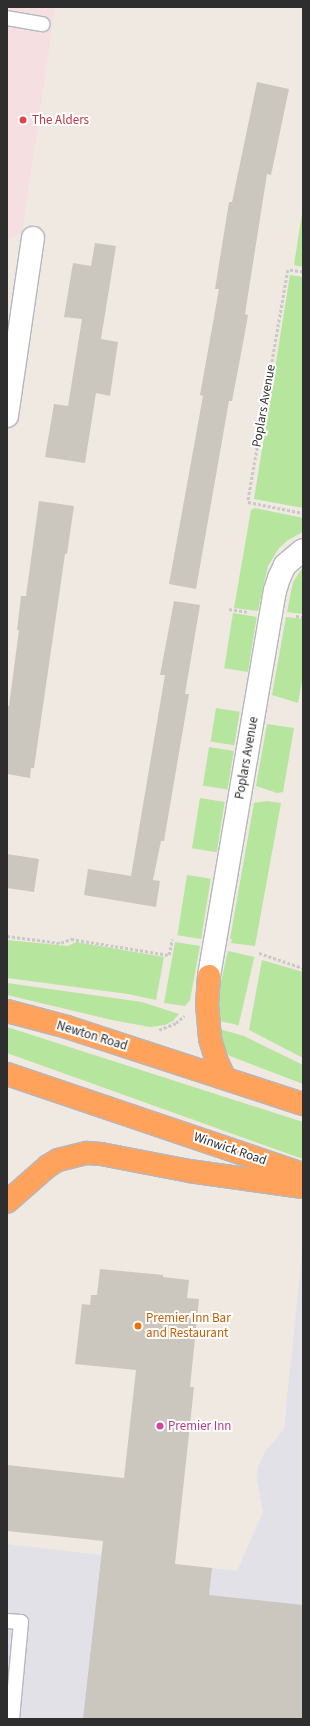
<!DOCTYPE html>
<style>
body{margin:0}
#map{position:relative;width:310px;height:1726px;overflow:hidden;background:#efe9e1;font-family:"Source Sans 3",sans-serif}
div>[style]{position:absolute}
.industrial>*{inset:0;background:#e3e1e8}
.medical>*{inset:0;background:#f5dfe0}
.green>*{inset:0;background:#b6e59e;transform-origin:0 0}
.building>*{inset:0;background:#cbc7bf}
.path>*{height:2.5px;margin-top:-1.25px;transform-origin:0;background:repeating-linear-gradient(90deg,#c9c9c9 0 3px,transparent 0 5px)}
.roads{filter:drop-shadow(1px 0 #b4b7c1) drop-shadow(-1px 0 #b4b7c1) drop-shadow(0 1px #b4b7c1) drop-shadow(0 -1px #b4b7c1)}
.lane>*{height:14px;margin:-7px;padding:0 7px;transform-origin:7px;border-radius:7px;background:#fff}
.street>*{height:22px;margin:-11px;padding:0 11px;transform-origin:11px;border-radius:11px;background:#fff}
.highway>*{height:22px;margin:-11px;padding:0 11px;transform-origin:11px;border-radius:11px;background:#ffa35c}
.dots>*{width:11px;height:11px;translate:-50% -50%;box-sizing:border-box;border:2px solid #fff;border-radius:50%}
span{translate:-50% -50%;white-space:nowrap;text-align:center;line-height:1.15;-webkit-text-stroke:4px #fff;paint-order:stroke}
.health-label{font-size:13px;color:#be3a42}
.left{translate:0 -50%;text-align:left}
.street-label{font-size:13px;color:#2e2e2e}
.food-label{font-size:13px;color:#c56008}
.hotel-label{font-size:13px;color:#b23c85}
.frame{position:absolute;inset:0;border:8px solid #2e2e2e;pointer-events:none}
</style>
<div id="map">
<div class="industrial">
<i style="clip-path:polygon(303px 1242px,303px 1719px,7px 1719px,7px 1544px,237px 1571px,263px 1512px,257px 1480px,258px 1467px,266px 1450px,284px 1429px)"></i>
</div>
<div class="medical">
<i style="clip-path:polygon(7px 7px,55px 7px,22px 232px,7px 240px)"></i>
</div>
<div class="green">
<i style="clip-path:polygon(303px 207px,303px 267px,294px 265px)"></i>
<i style="clip-path:polygon(290px 275px,303px 277px,303px 508px,254px 499px)"></i>
<i style="clip-path:polygon(255px 508px,303px 518px,303px 532px,288px 540px,279px 548px,268px 566px,258px 611px,234px 608px,251px 510px)"></i>
<i style="clip-path:polygon(303px 567px,303px 614px,287px 612px,293px 582px)"></i>
<i style="left:233px;top:613px;width:24px;height:56px;rotate:9deg"></i>
<i style="clip-path:polygon(286px 617px,303px 619px,303px 676px,298px 703px,272px 695px)"></i>
<i style="left:216px;top:708px;width:24px;height:34px;rotate:9deg"></i>
<i style="clip-path:polygon(267px 724px,294px 728px,283px 792px,277px 793px,256px 786px)"></i>
<i style="left:209px;top:747px;width:25px;height:39px;rotate:9deg"></i>
<i style="left:200px;top:798px;width:25px;height:51px;rotate:9deg"></i>
<i style="clip-path:polygon(267px 801px,281px 803px,255px 946px,231px 943px,232px 939px,230px 939px,254px 803px)"></i>
<i style="left:187px;top:875px;width:24px;height:61px;rotate:9deg"></i>
<i style="clip-path:polygon(7px 940px,68px 946px,76px 942px,164px 957px,156px 1000px,128px 994px,7px 978px)"></i>
<i style="clip-path:polygon(175px 942px,200px 946px,190px 1000px,185px 1006px,164px 1003px)"></i>
<i style="left:228px;top:951px;width:27px;height:70px;rotate:13deg"></i>
<i style="clip-path:polygon(262px 960px,303px 972px,303px 1058px,249px 1030px)"></i>
<i style="clip-path:polygon(7px 983px,142px 1002px,179px 1014px,173px 1021px,165px 1025px,150px 1027px,112px 1020px,7px 995px)"></i>
<i style="clip-path:polygon(7px 1027px,303px 1122px,303px 1159px,7px 1053px)"></i>
<i style="clip-path:polygon(216px 1028px,244px 1036px,303px 1065px,303px 1084px,230px 1056px,224px 1050px)"></i>
</div>
<div class="building">
<i style="clip-path:polygon(257px 82px,289px 89px,271px 175px,267px 174px,245px 314px,248px 315px,244px 338px,232px 401px,229px 401px,196px 589px,169px 584px,203px 396px,200px 395px,219px 289px,215px 289px,229px 202px,232px 202px)"></i>
<i style="clip-path:polygon(95px 243px,116px 246px,101px 339px,118px 342px,110px 396px,96px 393px,85px 463px,45px 457px,54px 404px,68px 406px,82px 319px,64px 317px,73px 263px,91px 266px)"></i>
<i style="clip-path:polygon(39px 501px,74px 506px,67px 554px,65px 554px,34px 768px,31px 768px,30px 778px,7px 774px,7px 706px,9px 706px,19px 630px,17px 630px,21px 596px,26px 596px)"></i>
<i style="clip-path:polygon(174px 601px,200px 605px,185px 694px,189px 694px,164px 841px,161px 841px,153px 880px,160px 881px,156px 907px,84px 895px,88px 869px,131px 876px,165px 675px,160px 675px)"></i>
<i style="clip-path:polygon(7px 854px,39px 859px,34px 892px,7px 888px)"></i>
<i style="clip-path:polygon(100px 1269px,163px 1275px,163px 1277px,189px 1280px,187px 1298px,199px 1299px,190px 1387px,194px 1387px,175px 1564px,212px 1568px,209px 1595px,303px 1605px,303px 1719px,83px 1719px,103px 1541px,7px 1531px,7px 1465px,124px 1478px,136px 1370px,75px 1364px,82px 1304px,90px 1305px,91px 1295px,97px 1295px)"></i>
</div>
<div class="path">
<i style="left:303px;top:272px;width:15px;rotate:-172deg"></i>
<i style="left:288px;top:270px;width:235px;rotate:99.8deg"></i>
<i style="left:248px;top:502px;width:56px;rotate:11.3deg"></i>
<i style="left:229px;top:609px;width:18px;rotate:9deg"></i>
<i style="left:296px;top:616px;width:7px;rotate:8deg"></i>
<i style="left:7px;top:936px;width:54px;rotate:7.4deg"></i>
<i style="left:61px;top:943px;width:11px;rotate:-22deg"></i>
<i style="left:71px;top:939px;width:99px;rotate:9.3deg"></i>
<i style="left:169px;top:955px;width:16px;rotate:-79deg"></i>
<i style="left:259px;top:953px;width:46px;rotate:18.8deg"></i>
<i style="left:159px;top:1030px;width:18px;rotate:-22deg"></i>
<i style="left:176px;top:1023px;width:11px;rotate:-41deg"></i>
</div>
<div class="roads">
<div class="lane">
<i style="left:7px;top:18px;width:36px;rotate:10deg"></i>
<i style="left:7px;top:1621px;width:14px;rotate:4deg"></i>
<i style="left:21px;top:1622px;width:97px;rotate:95.3deg"></i>
</div>
<div class="street">
<i style="left:7px;top:416px;width:180px;rotate:-81.7deg"></i>
<i style="left:209px;top:976px;width:391px;rotate:-80.3deg"></i>
<i style="left:275px;top:591px;width:14px;rotate:-73deg"></i>
<i style="left:279px;top:578px;width:14px;rotate:-65deg"></i>
<i style="left:285px;top:565px;width:23px;rotate:-40deg"></i>
</div>
<div class="highway">
<i style="left:209px;top:976px;width:28px;rotate:94deg"></i>
<i style="left:207px;top:1004px;width:35px;rotate:85deg"></i>
<i style="left:210px;top:1039px;width:21px;rotate:73deg"></i>
<i style="left:216px;top:1059px;width:20px;rotate:66deg"></i>
<i style="left:7px;top:1011px;width:62px;rotate:14.9deg"></i>
<i style="left:67px;top:1027px;width:248px;rotate:18.1deg"></i>
<i style="left:7px;top:1074px;width:312px;rotate:18.7deg"></i>
<i style="left:7px;top:1202px;width:55px;rotate:-41.3deg"></i>
<i style="left:48px;top:1166px;width:12px;rotate:-31deg"></i>
<i style="left:58px;top:1160px;width:30px;rotate:-14deg"></i>
<i style="left:87px;top:1153px;width:14px;rotate:4deg"></i>
<i style="left:101px;top:1154px;width:90px;rotate:10.9deg"></i>
<i style="left:189px;top:1171px;width:115px;rotate:8deg"></i>
</div>
</div>
<div class="dots">
<i style="left:23px;top:120px;background:#e0444e"></i>
<i style="left:138px;top:1326px;background:#e8710a"></i>
<i style="left:160px;top:1426px;background:#d1479c"></i>
</div>
<div class="health-label">
<span class="left" style="left:32px;top:120px">The Alders</span>
</div>
<div class="street-label">
<span style="left:264px;top:406px;rotate:-80deg">Poplars Avenue</span>
<span style="left:247px;top:758px;rotate:-80deg">Poplars Avenue</span>
<span style="left:92px;top:1036px;rotate:17deg">Newton Road</span>
<span style="left:230px;top:1149px;rotate:19deg">Winwick Road</span>
</div>
<div class="food-label">
<span class="left" style="left:146px;top:1326px">Premier Inn Bar<br>and Restaurant</span>
</div>
<div class="hotel-label">
<span class="left" style="left:168px;top:1426px">Premier Inn</span>
</div>
<div class="frame"></div>
</div>
